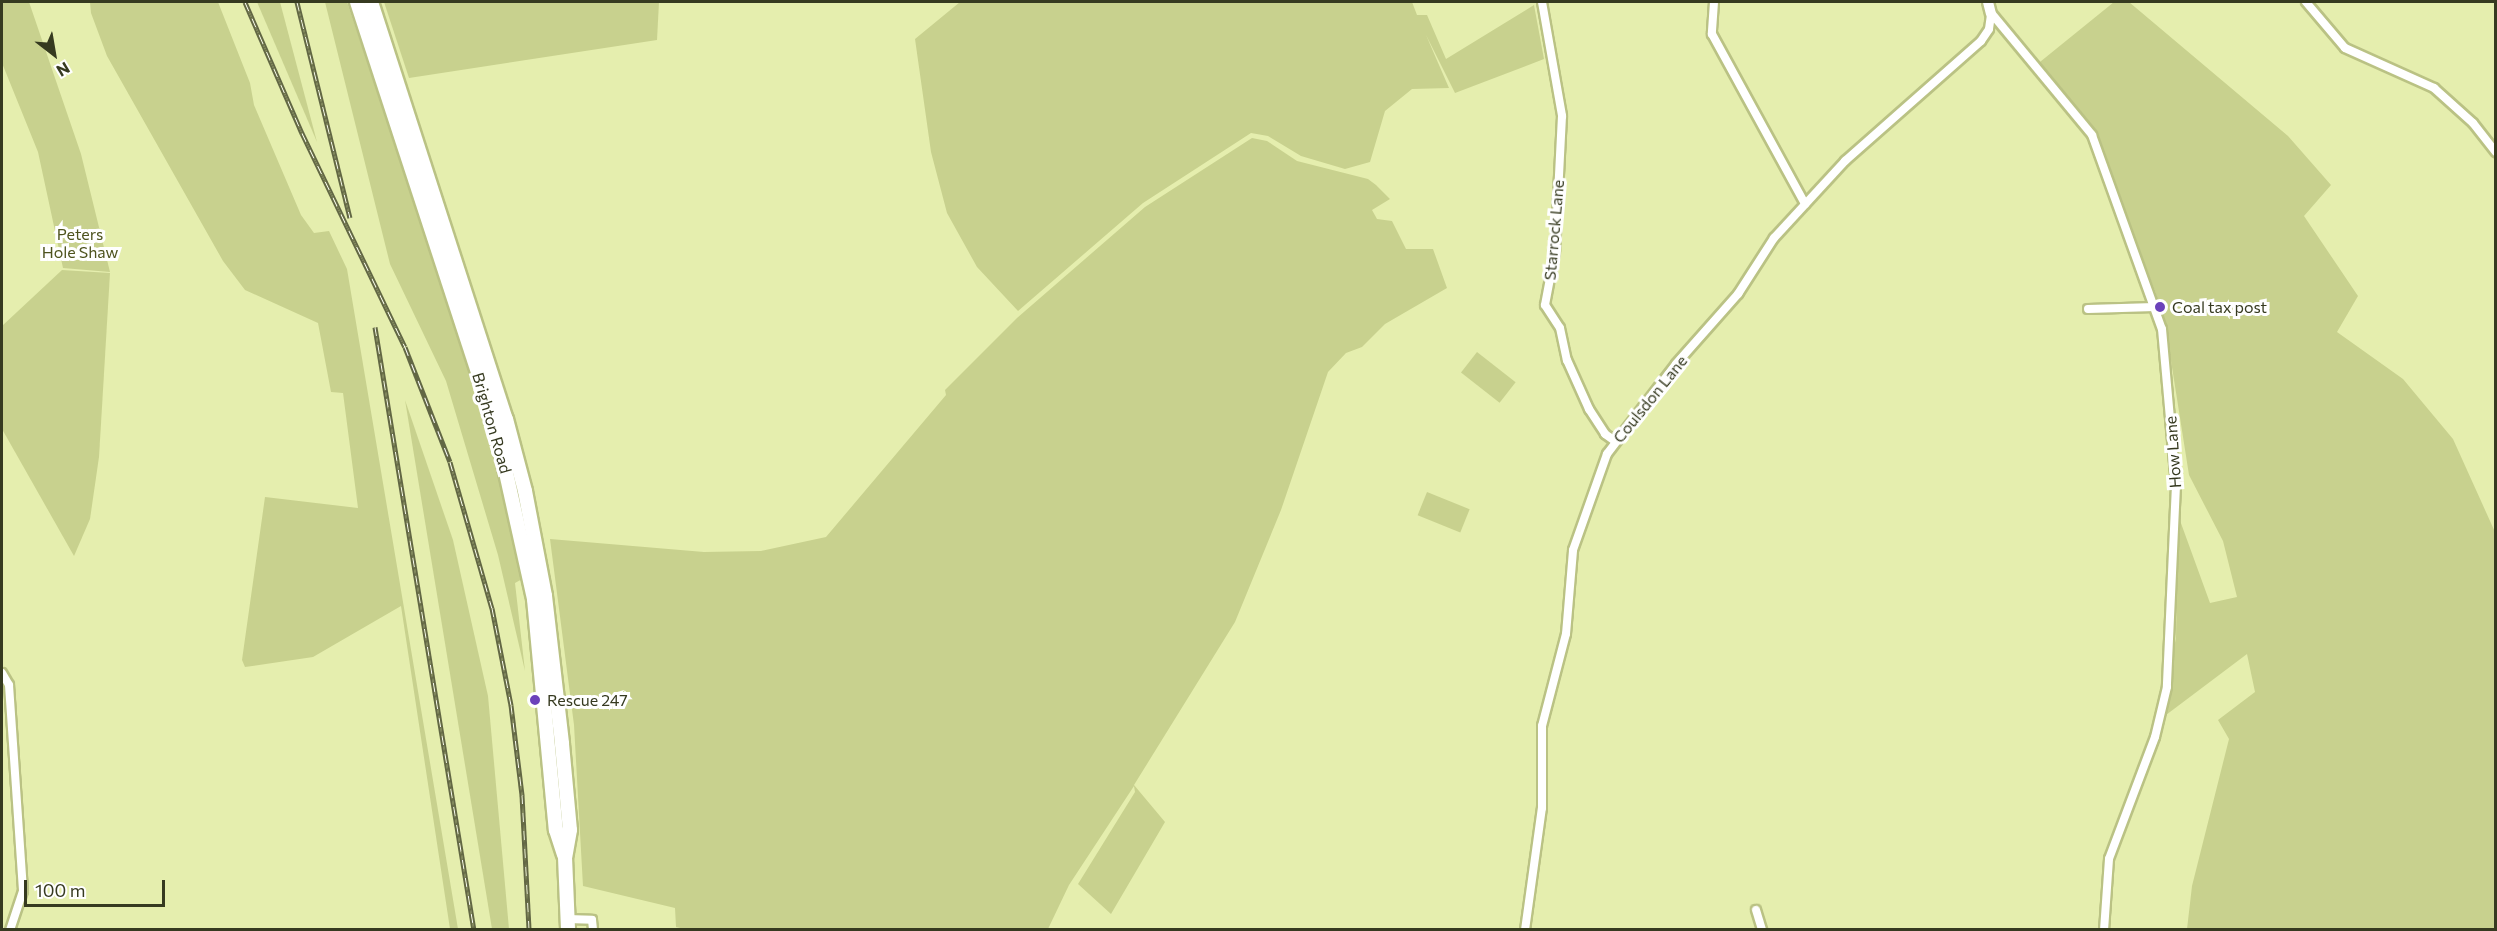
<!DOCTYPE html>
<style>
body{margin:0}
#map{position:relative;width:2497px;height:931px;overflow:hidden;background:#e5eeae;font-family:Commissioner,sans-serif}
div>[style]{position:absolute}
.green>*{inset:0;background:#c8d18e;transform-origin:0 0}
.roads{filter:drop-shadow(2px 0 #bac284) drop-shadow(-2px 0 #bac284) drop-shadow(0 2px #bac284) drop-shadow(0 -2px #bac284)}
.minor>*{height:8px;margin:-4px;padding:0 4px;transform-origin:4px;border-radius:4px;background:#fff}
.tertiary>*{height:10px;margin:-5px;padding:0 5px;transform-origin:5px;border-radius:5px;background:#fff}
.trunk>*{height:14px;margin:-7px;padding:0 7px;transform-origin:7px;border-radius:7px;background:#fff}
.rail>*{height:5px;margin-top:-2.5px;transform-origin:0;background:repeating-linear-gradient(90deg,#fff 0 9px,#626744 0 18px);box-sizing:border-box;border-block:2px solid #626744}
.dots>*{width:16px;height:16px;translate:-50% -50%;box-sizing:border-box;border:3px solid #fff;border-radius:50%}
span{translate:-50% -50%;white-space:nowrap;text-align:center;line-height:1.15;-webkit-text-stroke:6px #fff;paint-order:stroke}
.street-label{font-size:16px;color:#363a20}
.park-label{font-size:16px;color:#4e531e}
.poi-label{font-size:16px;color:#363a20}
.left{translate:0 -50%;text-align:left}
.frame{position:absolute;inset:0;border:3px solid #363a20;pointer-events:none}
.north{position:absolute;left:24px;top:24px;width:60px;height:60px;-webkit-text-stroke:4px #fff;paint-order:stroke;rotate:149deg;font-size:16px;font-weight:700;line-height:24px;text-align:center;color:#363a20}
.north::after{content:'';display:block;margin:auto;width:21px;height:27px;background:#363a20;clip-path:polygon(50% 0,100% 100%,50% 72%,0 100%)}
.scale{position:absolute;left:24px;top:880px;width:141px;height:27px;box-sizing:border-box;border:3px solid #363a20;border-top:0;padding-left:8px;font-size:18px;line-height:21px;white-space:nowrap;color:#363a20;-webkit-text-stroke:4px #fff;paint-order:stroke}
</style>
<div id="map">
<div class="green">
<i style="clip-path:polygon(2px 2px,29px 2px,81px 154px,110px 272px,63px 268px,38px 152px,2px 63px)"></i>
<i style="clip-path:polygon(90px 2px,218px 2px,250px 83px,254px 105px,301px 215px,314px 233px,329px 231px,347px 269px,458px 929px,450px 929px,401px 606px,313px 657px,245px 667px,242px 660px,265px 497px,358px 508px,343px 393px,331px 392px,318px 323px,245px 290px,223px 261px,107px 56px,91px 13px)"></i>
<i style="clip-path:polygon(257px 2px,280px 2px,317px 142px)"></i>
<i style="clip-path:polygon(325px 2px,347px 2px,489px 423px,524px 578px,515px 583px,525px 671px,498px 555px,446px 381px,390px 264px)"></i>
<i style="clip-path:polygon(384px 2px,659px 2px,657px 40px,409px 78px)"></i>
<i style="clip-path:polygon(960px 2px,1412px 2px,1417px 15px,1427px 15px,1446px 59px,1534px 5px,1544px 59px,1455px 93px,1426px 35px,1449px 88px,1412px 89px,1385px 111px,1370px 162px,1345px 169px,1301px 156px,1268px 136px,1251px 133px,1143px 203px,1018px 311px,977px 267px,947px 213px,931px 152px,915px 39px)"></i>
<i style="clip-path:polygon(2114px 2px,2129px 2px,2288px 136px,2331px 185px,2304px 216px,2358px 296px,2337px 332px,2403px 379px,2453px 439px,2495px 532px,2495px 929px,2187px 929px,2192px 886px,2229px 739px,2218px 720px,2255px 692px,2247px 654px,2158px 721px,2176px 638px,2178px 515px,2210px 603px,2237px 597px,2223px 541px,2189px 475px,2166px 329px,2155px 291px,2093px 134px,2035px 66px)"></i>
<i style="clip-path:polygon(1252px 138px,1267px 141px,1297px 161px,1368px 179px,1376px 185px,1390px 199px,1372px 210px,1377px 219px,1392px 221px,1406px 249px,1433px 249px,1447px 288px,1385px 324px,1362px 347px,1346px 353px,1328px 372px,1281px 510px,1235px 622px,1134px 785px,1165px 822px,1111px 914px,1078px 884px,1135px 792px,1134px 786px,1069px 885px,1048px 929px,685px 929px,676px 927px,675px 908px,583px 886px,574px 725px,550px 539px,704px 552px,761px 551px,826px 537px,946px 395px,945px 390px,1017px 318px,1145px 207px)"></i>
<i style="clip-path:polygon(62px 270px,110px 273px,99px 457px,90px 519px,74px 556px,2px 429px,2px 326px)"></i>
<i style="left:1477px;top:352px;width:49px;height:26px;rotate:38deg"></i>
<i style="clip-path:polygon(405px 400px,453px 540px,488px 696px,509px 929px,492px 929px)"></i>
<i style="left:1427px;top:492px;width:46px;height:25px;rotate:22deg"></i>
</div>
<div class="roads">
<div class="minor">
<i style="left:1542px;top:2px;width:116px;rotate:80deg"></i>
<i style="left:1562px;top:116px;width:136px;rotate:92.9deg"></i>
<i style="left:1555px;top:252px;width:54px;rotate:100.7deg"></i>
<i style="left:1545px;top:305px;width:27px;rotate:57deg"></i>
<i style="left:1560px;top:328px;width:33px;rotate:78deg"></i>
<i style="left:1567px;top:360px;width:54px;rotate:65.8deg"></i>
<i style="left:1589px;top:409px;width:30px;rotate:57deg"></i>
<i style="left:1605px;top:434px;width:12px;rotate:35deg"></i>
<i style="left:1714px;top:2px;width:32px;rotate:94deg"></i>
<i style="left:1712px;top:34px;width:194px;rotate:61.3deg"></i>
<i style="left:2306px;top:2px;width:60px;rotate:49.7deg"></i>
<i style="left:2345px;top:48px;width:98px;rotate:24.2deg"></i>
<i style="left:2434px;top:88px;width:52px;rotate:41.9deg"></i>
<i style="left:2473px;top:123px;width:37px;rotate:52deg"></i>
<i style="left:1992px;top:14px;width:157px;rotate:50.4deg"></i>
<i style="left:2092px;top:135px;width:206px;rotate:70.2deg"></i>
<i style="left:2162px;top:329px;width:157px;rotate:84.9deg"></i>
<i style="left:2176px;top:485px;width:202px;rotate:92.6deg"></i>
<i style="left:2167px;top:687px;width:51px;rotate:103.5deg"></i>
<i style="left:2155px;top:737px;width:130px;rotate:110.7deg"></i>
<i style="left:2109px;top:859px;width:71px;rotate:94deg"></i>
<i style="left:2088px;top:309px;width:67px;rotate:-1.7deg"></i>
<i style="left:2px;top:673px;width:14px;rotate:60deg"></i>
<i style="left:9px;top:685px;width:206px;rotate:86.1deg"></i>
<i style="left:23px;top:891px;width:41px;rotate:108.4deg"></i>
<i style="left:1756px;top:910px;width:21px;rotate:73deg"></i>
<i style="left:567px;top:919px;width:25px;rotate:2deg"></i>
<i style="left:592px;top:920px;width:10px;rotate:84deg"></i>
<i style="left:1525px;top:930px;width:123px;rotate:-82.1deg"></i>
<i style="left:1542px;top:808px;width:82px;rotate:-90deg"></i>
<i style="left:1542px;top:726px;width:95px;rotate:-75.4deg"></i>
<i style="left:1566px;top:634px;width:84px;rotate:-85.2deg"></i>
<i style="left:1573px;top:550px;width:102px;rotate:-70.5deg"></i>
<i style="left:1607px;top:454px;width:113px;rotate:-52.5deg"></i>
<i style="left:1676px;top:364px;width:94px;rotate:-48.5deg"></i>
<i style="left:1738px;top:294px;width:67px;rotate:-57.3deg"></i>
<i style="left:1774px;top:238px;width:105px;rotate:-47.3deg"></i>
<i style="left:1845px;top:161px;width:181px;rotate:-41.4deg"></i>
<i style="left:1981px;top:41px;width:14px;rotate:-56deg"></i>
<i style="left:1989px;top:29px;width:15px;rotate:-82deg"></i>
</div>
<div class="tertiary">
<i style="left:1988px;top:2px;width:12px;rotate:76deg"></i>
</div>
<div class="trunk">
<i style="left:357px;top:2px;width:443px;rotate:71.9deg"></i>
<i style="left:495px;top:423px;width:180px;rotate:77.5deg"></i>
<i style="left:534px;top:599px;width:232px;rotate:84.6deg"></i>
<i style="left:556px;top:830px;width:26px;rotate:72deg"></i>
<i style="left:371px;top:2px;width:438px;rotate:72.1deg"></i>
<i style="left:506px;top:419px;width:74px;rotate:75.2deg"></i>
<i style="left:525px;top:491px;width:107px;rotate:79.2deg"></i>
<i style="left:545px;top:596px;width:149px;rotate:83.4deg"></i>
<i style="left:562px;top:744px;width:86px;rotate:84.7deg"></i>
<i style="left:570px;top:830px;width:27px;rotate:100deg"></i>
<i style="left:565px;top:857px;width:73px;rotate:87.6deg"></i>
</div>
</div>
<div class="rail">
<i style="left:245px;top:2px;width:143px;rotate:66.5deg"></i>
<i style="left:302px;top:133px;width:237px;rotate:64.3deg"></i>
<i style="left:405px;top:347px;width:123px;rotate:68.6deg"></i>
<i style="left:450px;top:462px;width:152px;rotate:74deg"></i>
<i style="left:492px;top:608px;width:99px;rotate:78.9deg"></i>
<i style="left:511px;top:705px;width:91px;rotate:83deg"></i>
<i style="left:522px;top:795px;width:135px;rotate:87deg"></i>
<i style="left:297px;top:2px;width:222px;rotate:76.2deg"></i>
<i style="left:375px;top:327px;width:611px;rotate:80.68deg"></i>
</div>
<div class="dots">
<i style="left:2160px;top:307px;background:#6b42ba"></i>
<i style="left:535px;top:700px;background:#6b42ba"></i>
</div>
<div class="street-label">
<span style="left:1554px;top:230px;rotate:-85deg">Starrock Lane</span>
<span style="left:1650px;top:399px;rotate:-51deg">Coulsdon Lane</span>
<span style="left:492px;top:423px;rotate:74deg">Brighton Road</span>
<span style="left:2173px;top:452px;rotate:-94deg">How Lane</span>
</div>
<div class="park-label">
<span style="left:80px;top:243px">Peters<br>Hole Shaw</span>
</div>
<div class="poi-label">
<span class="left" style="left:2172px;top:307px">Coal tax post</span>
<span class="left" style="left:547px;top:700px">Rescue 247</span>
</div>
<div class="frame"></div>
<div class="north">N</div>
<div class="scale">100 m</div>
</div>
